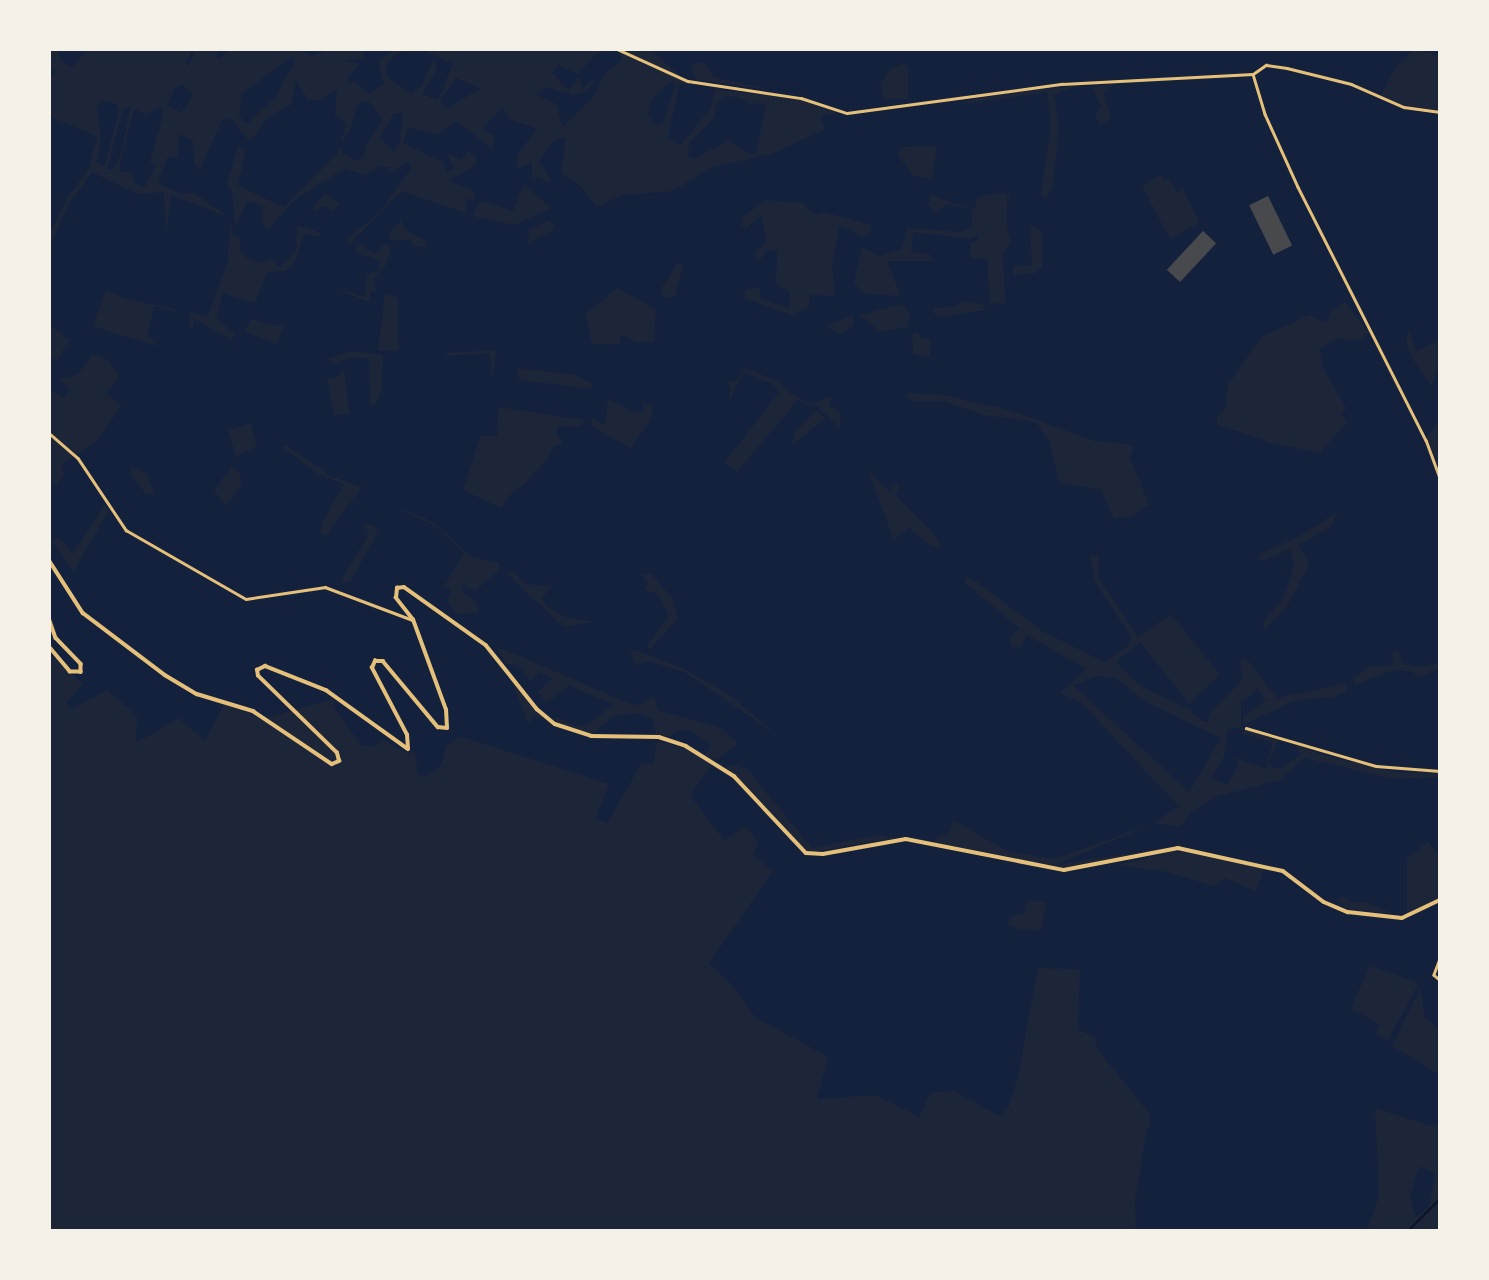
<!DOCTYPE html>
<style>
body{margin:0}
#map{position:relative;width:1489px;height:1280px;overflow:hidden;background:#14213d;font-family:"Roboto Condensed",sans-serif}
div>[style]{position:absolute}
.green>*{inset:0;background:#1d2539}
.stream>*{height:2px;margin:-1px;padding:0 1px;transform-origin:1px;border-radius:1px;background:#0b132b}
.building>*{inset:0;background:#48494c;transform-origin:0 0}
.minor>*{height:2.5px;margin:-1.25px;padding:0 1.25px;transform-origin:1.25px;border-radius:1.25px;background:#e5c07b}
.secondary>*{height:3.5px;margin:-1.75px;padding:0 1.75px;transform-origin:1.75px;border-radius:1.75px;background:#e5c07b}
span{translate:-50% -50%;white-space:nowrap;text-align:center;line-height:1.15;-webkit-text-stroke:5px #f6f1e7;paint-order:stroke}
.frame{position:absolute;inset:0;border:51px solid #f6f1e7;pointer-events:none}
</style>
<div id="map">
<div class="green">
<i style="clip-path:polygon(evenodd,49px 49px,58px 49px,60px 60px,72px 67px,88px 49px,193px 49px,185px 64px,189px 66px,196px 49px,219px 49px,216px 56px,219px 59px,231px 49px,296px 49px,312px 56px,330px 49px,365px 49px,363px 59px,342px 60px,360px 64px,348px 76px,349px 82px,355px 81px,368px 94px,384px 84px,378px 62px,394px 49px,610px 49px,596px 54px,578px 74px,559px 65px,552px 73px,569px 90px,579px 77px,582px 89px,596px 77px,587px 91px,573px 95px,545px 87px,535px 94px,556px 104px,563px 127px,594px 96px,604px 75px,622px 60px,621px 53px,651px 49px,687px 83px,679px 84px,668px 138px,680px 146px,711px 107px,715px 90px,703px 88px,797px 99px,837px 113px,821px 116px,825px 129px,774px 153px,710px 168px,673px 191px,622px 195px,597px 207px,580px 186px,561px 173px,566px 138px,555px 139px,539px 161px,551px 179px,546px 183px,541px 177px,532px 178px,532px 162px,518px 169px,516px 156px,537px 129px,508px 118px,503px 107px,482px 129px,495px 137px,492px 149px,457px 121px,437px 134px,408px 127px,403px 143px,444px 163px,447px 172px,454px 169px,447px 153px,461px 160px,468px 151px,475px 155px,477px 162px,471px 169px,449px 180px,474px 192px,475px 198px,466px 200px,466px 213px,401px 191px,350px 244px,346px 239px,378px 214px,410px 170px,409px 162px,392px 172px,388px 172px,391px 167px,379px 167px,364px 175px,345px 168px,293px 201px,269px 229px,262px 224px,263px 206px,247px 201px,235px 228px,232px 192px,227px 185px,238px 145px,245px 151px,238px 186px,284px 207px,338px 153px,346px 123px,335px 116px,337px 90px,320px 100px,308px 100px,296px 79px,292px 104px,269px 116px,250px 142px,231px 119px,222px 120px,200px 170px,194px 164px,193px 141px,178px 134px,178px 156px,167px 158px,158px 183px,182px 194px,192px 192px,230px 218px,171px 195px,166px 236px,164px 192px,137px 194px,92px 172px,68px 205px,49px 248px,49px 235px,67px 198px,89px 168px,97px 136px,49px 116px,49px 78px,56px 73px,49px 62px,49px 49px,422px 49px,453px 64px,438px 100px,422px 94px,437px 68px,434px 58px,422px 85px,411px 94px,385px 75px,387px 63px,397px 53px,422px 49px,49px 49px,293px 56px,295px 62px,276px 96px,248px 123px,244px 122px,239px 115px,242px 94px,293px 56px,49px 49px,456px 78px,481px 88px,447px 109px,440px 101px,456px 78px,49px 49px,672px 81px,676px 85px,667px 112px,662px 124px,656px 124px,648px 117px,649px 107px,653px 97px,672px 81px,49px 49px,183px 85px,193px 95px,181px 113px,167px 104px,175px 88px,183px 85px,49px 49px,724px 96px,738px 97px,749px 104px,766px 103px,756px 154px,749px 154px,729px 140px,695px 159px,688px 156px,689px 143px,714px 118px,716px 103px,724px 96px,49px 49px,102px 101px,117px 104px,119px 112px,104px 167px,97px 162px,101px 140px,97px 108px,102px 101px,49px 49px,368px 101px,383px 119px,365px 147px,365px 156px,357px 161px,342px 153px,340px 144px,350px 131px,358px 103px,368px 101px,49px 49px,131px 105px,121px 154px,114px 168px,107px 170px,122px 111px,131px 105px,49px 49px,161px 107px,163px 116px,150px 162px,156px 165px,145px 187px,134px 183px,131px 171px,120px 172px,121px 157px,134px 109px,145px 114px,161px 107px,49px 49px,403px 113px,400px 142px,394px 152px,380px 137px,394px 114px,403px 113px)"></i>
<i style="clip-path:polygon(1415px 49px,1440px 56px,1440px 111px,1402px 105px,1381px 95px,1397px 65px)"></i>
<i style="clip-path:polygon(697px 62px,705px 64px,714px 77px,769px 90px,695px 79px,691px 68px)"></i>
<i style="clip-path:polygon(903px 64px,908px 67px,908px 99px,884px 100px,880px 84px,891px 68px)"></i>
<i style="clip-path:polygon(1114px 83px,1103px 94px,1111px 117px,1101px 125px,1095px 116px,1101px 106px,1092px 88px,1086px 89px)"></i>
<i style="clip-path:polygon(1086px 84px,1054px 94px,1059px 130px,1052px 188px,1045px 200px,1041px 194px,1051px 126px,1047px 92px,963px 104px,977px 98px)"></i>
<i style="clip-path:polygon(937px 146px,932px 179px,913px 176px,897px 154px,905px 147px)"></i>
<i style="clip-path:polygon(1160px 174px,1164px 180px,1169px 178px,1177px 193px,1182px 188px,1200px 222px,1170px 239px,1142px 186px)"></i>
<i style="clip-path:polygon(524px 184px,551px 208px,515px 225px,472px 216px,481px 201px,513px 211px)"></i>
<i style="clip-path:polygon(1004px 192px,1011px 197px,1007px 202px,1007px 227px,1011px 243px,1003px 253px,1005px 304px,990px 303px,987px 259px,971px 258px,970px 242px,978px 241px,978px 235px,970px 239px,913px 232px,911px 252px,929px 254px,933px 261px,887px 261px,901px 296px,865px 294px,854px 283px,862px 247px,880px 256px,902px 249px,907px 228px,961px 232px,972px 227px,972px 210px,948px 204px,935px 213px,928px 204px,931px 195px,974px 210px,978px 197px)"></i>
<i style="clip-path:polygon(325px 193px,340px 204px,333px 211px,325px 206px,315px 211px,313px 206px)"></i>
<i style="clip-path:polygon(765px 200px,802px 203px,815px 215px,824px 212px,871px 225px,870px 234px,864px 237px,840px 225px,832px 265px,835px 296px,810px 295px,809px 307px,791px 315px,744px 298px,745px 290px,760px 287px,760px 299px,789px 308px,790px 292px,776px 285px,777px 251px,766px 250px,761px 259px,755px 258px,756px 250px,766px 243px,762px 214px,747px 228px,741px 225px,744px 216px)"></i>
<i style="clip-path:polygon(231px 220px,232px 235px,240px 239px,240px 250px,248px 259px,261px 263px,271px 259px,280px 268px,296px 251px,297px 225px,321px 233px,319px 237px,304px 234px,296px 259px,286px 271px,267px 272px,255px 303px,222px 293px,217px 320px,234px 333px,232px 341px,200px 321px,194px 320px,193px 328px,189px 327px,190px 312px,208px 316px,227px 264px)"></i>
<i style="clip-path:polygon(402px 220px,404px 229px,426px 241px,425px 248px,413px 246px,410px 240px,391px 240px,389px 233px)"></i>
<i style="clip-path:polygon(549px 221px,554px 225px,552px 231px,528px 243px,529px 229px)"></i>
<i style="clip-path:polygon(1030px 225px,1042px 232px,1042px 267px,1035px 273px,1014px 275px,1012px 266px,1032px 265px)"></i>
<i style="clip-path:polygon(385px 244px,391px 246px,386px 265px,374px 278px,376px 292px,371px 291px,369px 302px,330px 287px,365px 297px,367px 274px,379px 271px,381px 261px,358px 254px,355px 248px,359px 245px,376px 253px)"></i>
<i style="clip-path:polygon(678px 263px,683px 266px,675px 296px,663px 298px,661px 289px)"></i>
<i style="clip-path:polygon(617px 288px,656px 309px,654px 342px,637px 342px,621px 335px,620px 344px,592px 344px,586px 314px)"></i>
<i style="clip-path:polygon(106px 290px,129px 300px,167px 307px,186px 314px,154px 306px,148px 335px,157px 346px,120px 335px,93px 326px)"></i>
<i style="clip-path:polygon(385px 294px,398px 298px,398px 351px,378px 350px)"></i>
<i style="clip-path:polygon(964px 301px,984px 305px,985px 310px,939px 317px,934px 313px,934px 308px,953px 307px)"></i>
<i style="clip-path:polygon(1345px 302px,1369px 333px,1357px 341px,1337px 338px,1320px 349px,1322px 366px,1346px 408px,1342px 415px,1347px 422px,1320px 453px,1271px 443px,1217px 424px,1217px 416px,1225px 409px,1228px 385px,1261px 337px,1310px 315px,1326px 323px,1331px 311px)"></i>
<i style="clip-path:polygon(902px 304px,910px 314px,907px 327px,879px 332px,860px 315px)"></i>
<i style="clip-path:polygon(853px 316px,854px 325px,840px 335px,827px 325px)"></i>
<i style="clip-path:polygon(251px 319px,284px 327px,277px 344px,244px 332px)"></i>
<i style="clip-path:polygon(49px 324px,69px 340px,56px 362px,49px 356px)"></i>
<i style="clip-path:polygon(1409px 330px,1416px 351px,1438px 341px,1440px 344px,1440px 365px,1431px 386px,1412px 358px,1406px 341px)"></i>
<i style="clip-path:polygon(918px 332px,922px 340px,928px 338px,931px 343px,929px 357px,913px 354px,912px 334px)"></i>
<i style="clip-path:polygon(496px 350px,492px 383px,490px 353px,446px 356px,446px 353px)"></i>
<i style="clip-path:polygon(352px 351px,383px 355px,381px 391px,375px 405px,370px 404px,369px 358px,347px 358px,335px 365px,327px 359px)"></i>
<i style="clip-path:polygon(93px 354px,108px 360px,120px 376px,106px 394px,122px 405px,96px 442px,76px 455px,49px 431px,49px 390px,64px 398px,69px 389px,59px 379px,78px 374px)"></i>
<i style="clip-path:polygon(518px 368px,575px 375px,593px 384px,591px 389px,519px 380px)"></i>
<i style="clip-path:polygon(745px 368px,777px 381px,790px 393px,799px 398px,816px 410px,826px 418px,792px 445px,796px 431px,816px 410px,798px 400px,737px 472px,725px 462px,779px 392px,774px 385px,744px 372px,728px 402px,731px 389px,726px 380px,735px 382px)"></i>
<i style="clip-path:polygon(344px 369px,350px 414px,334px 415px,327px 379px,336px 378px)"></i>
<i style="clip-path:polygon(908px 393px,943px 395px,1009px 410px,1094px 441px,1128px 444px,1133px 447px,1130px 458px,1149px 504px,1134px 515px,1114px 519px,1101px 490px,1059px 483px,1050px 443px,1036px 422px,983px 415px,944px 401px,912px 401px,906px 396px)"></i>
<i style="clip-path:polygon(833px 396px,829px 405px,840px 411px,840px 428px,813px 403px)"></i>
<i style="clip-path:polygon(608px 399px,637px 413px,644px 411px,642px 404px,653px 407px,649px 423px,630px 448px,591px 426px,592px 418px,605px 425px)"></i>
<i style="clip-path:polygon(498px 407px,585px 420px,580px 427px,558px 426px,556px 434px,563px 443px,552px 448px,549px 458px,521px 487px,515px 488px,501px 508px,463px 490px,480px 436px,497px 436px)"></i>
<i style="clip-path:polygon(1439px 420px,1440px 421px,1440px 474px,1427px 437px)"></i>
<i style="clip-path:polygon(251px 423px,257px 446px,236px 457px,228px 430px)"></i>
<i style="clip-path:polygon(49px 434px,74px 455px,61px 466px,64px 474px,57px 485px,49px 482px)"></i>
<i style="clip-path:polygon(285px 444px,330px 476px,362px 487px,325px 536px,321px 533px,322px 523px,344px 484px,318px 474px,284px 448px)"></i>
<i style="clip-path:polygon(232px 465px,240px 473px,241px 488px,225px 505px,214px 491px)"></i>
<i style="clip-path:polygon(134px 468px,148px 475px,155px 494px,146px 494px,132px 476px,130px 469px)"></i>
<i style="clip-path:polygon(869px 472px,889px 491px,899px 482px,896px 496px,933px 533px,942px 548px,929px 545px,909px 527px,894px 540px)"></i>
<i style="clip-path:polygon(105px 505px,108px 512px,73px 572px,51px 540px,59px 538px,73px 554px)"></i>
<i style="clip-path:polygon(390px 505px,432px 521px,471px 557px,499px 563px,499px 570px,475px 591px,464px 585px,461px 590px,476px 603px,478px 612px,456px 614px,448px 602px,451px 590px,445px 585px,464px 553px,435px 526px)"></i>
<i style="clip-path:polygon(1337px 512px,1331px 527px,1299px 545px,1309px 565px,1285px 609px,1264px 631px,1263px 622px,1284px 598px,1294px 565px,1290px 549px,1260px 562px,1259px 554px,1297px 538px)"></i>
<i style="clip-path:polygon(361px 523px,373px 525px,378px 532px,350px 582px,340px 583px,369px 533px)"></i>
<i style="clip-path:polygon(evenodd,1090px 556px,1098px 556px,1099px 579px,1138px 637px,1171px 614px,1220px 675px,1189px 704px,1140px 642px,1116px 661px,1139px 685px,1189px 709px,1203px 721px,1208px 722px,1210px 713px,1242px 680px,1240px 661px,1245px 657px,1277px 698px,1347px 683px,1346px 691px,1334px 697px,1296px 700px,1243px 725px,1243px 716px,1266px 700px,1257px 689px,1241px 704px,1241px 728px,1227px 729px,1224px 757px,1212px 778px,1227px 785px,1238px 766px,1235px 758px,1266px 769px,1273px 742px,1240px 733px,1247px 730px,1280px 737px,1268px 763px,1273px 768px,1281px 768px,1301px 755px,1293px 743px,1320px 754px,1395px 772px,1440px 773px,1440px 777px,1394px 779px,1304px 758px,1280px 780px,1218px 796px,1192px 811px,1180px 827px,1155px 823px,1055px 865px,1158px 849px,1070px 868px,1056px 869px,934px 843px,936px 838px,948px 834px,953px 820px,1009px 852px,1055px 859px,1154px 823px,1179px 806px,1080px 702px,1060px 693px,1086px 669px,1027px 635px,1021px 647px,1011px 647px,1010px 636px,1020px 629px,964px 582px,966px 577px,977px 582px,1042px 631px,1104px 662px,1128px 646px,1131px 636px,1096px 584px,1090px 556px,1097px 676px,1116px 678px,1146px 702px,1221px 738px,1189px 792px,1073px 685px,1097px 676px)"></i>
<i style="clip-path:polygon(510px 570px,526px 584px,552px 586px,542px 598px,548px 607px,565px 617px,594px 622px,564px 627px,507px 574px)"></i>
<i style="clip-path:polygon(652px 574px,672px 598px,678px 618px,649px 650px,647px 645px,669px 616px,658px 594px,644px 590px,648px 583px,641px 575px)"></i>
<i style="clip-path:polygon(496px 646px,631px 704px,640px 705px,654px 696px,658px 710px,721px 728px,738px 744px,717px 760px,705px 755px,711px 745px,689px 730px,677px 731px,669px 737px,656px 735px,653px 719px,637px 713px,613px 716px,591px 735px,560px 724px,553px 719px,558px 717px,576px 727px,590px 724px,613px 704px,569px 686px,546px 703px,538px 692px,552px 679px,540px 672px,530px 681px,517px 664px,506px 664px)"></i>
<i style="clip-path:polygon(635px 650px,680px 667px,727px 693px,780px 737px,686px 673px,649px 661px,635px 665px,630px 653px)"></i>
<i style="clip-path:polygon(1398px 650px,1403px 664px,1417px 667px,1440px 663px,1440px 668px,1418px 678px,1413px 672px,1394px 670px,1354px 685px,1354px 678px,1369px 667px,1393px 665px,1392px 651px)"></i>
<i style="clip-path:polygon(49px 654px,83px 684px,66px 703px,72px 709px,107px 690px,137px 716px,136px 743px,179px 718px,205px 741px,224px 704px,263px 719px,333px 699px,335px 709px,361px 745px,376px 746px,382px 739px,407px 753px,415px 752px,418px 774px,426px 777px,441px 765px,446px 746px,459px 736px,609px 784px,595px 818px,607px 823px,642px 763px,653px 764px,657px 742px,686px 748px,713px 764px,690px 795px,724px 840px,746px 826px,758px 842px,753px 855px,773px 871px,709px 963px,734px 987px,755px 1017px,828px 1057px,817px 1099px,875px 1095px,919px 1117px,931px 1092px,954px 1091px,999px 1116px,1008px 1109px,1018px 1076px,1038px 968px,1080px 969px,1078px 1030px,1095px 1036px,1097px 1049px,1149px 1113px,1151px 1127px,1147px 1129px,1135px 1199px,1136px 1231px,49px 1231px)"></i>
<i style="clip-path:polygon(509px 675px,534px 707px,545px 719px,534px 717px,528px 723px)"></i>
<i style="clip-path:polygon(731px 765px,747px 769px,812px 848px,877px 835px,895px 838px,808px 853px,726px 768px)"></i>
<i style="clip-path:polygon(1428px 842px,1440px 857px,1440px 898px,1407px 914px,1407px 858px)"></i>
<i style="clip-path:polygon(1171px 852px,1187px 852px,1264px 869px,1256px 891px,1225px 878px,1214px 886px,1168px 872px,1118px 865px)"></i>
<i style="clip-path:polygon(1342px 894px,1351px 903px,1364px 902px,1394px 914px,1347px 909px,1338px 901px)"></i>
<i style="clip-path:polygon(1028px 900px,1046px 902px,1041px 931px,1018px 929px,1008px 924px,1012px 916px,1024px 913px)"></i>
<i style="clip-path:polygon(1370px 966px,1419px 983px,1388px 1040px,1376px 1035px,1380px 1025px,1351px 1008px)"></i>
<i style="clip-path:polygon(1420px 989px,1425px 1018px,1439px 1029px,1440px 1075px,1392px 1046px)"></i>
<i style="clip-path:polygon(evenodd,1375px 1108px,1430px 1126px,1440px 1124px,1440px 1231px,1367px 1231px,1379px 1196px,1375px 1108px,1419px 1166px,1435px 1174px,1429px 1206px,1416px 1218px,1410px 1198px,1419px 1166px)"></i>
</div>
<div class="stream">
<i style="left:1408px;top:1231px;width:45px;rotate:-45deg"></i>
</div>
<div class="building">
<i style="left:1268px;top:196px;width:55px;height:21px;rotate:64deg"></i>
<i style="left:1203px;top:231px;width:18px;height:53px;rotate:43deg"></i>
</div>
<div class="minor">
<i style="left:617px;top:49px;width:78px;rotate:24.3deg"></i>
<i style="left:688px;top:81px;width:114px;rotate:8.6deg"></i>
<i style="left:801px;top:98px;width:48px;rotate:18.1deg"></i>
<i style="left:847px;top:113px;width:217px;rotate:-7.7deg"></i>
<i style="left:1062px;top:84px;width:191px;rotate:-3deg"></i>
<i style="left:1253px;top:74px;width:42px;rotate:73.3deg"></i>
<i style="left:1265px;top:114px;width:80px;rotate:65.7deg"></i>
<i style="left:1298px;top:187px;width:284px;rotate:63.2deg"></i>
<i style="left:1426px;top:440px;width:40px;rotate:69.8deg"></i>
<i style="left:1253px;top:74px;width:16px;rotate:-35deg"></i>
<i style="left:1266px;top:65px;width:21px;rotate:8deg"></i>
<i style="left:1287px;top:68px;width:66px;rotate:14deg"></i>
<i style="left:1351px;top:84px;width:58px;rotate:23.5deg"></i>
<i style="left:1404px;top:107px;width:36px;rotate:8deg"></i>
<i style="left:49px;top:433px;width:38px;rotate:41deg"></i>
<i style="left:78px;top:458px;width:87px;rotate:56.3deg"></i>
<i style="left:126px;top:530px;width:138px;rotate:29.9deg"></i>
<i style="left:246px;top:599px;width:80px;rotate:-8.6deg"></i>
<i style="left:325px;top:587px;width:94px;rotate:20.6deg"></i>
<i style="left:1246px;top:728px;width:135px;rotate:16.3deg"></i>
<i style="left:1376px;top:766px;width:64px;rotate:4.5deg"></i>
<i style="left:1440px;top:959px;width:17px;rotate:111deg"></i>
<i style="left:1434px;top:975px;width:8px;rotate:40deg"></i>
</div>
<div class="secondary">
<i style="left:49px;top:560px;width:63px;rotate:57.3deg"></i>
<i style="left:83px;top:613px;width:103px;rotate:37.1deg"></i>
<i style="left:165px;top:675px;width:37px;rotate:31deg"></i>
<i style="left:197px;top:694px;width:59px;rotate:16.9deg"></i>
<i style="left:253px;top:711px;width:95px;rotate:33.9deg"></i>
<i style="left:332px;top:764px;width:8px;rotate:-23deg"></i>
<i style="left:339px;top:761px;width:8px;rotate:-104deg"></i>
<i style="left:337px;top:753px;width:110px;rotate:-135.7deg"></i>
<i style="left:258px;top:676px;width:6px;rotate:-99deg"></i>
<i style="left:257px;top:670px;width:9px;rotate:-27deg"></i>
<i style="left:265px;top:666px;width:66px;rotate:21.5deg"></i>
<i style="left:326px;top:690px;width:101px;rotate:35.7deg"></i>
<i style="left:408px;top:749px;width:14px;rotate:-94deg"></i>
<i style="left:407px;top:735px;width:76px;rotate:-117.6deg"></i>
<i style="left:372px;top:668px;width:8px;rotate:-67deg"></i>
<i style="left:375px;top:661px;width:8px"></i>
<i style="left:383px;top:661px;width:86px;rotate:50.2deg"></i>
<i style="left:438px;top:727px;width:9px;rotate:6deg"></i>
<i style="left:447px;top:728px;width:18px;rotate:-93deg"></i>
<i style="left:446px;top:710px;width:96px;rotate:-110.1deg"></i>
<i style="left:413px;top:620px;width:28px;rotate:-128deg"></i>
<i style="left:396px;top:598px;width:10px;rotate:-84deg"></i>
<i style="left:397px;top:588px;width:7px;rotate:-8deg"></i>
<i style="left:404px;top:587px;width:100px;rotate:35.3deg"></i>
<i style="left:486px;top:645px;width:82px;rotate:51.4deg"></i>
<i style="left:537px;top:709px;width:23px;rotate:40deg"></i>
<i style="left:555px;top:724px;width:38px;rotate:18deg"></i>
<i style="left:591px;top:736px;width:68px;rotate:0.8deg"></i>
<i style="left:659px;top:737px;width:28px;rotate:18deg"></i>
<i style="left:686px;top:746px;width:57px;rotate:32deg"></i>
<i style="left:734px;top:776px;width:105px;rotate:46.9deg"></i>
<i style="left:806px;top:853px;width:17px;rotate:3deg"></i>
<i style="left:823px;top:854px;width:84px;rotate:-10.2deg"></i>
<i style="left:906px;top:839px;width:161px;rotate:11.1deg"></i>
<i style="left:1064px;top:870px;width:116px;rotate:-10.9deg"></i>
<i style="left:1178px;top:848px;width:107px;rotate:12.4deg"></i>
<i style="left:1283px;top:871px;width:51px;rotate:37.1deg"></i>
<i style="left:1324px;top:902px;width:26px;rotate:23deg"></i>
<i style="left:1348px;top:912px;width:54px;rotate:6.3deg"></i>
<i style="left:1402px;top:918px;width:42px;rotate:-25.3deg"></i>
<i style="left:49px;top:618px;width:21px;rotate:71deg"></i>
<i style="left:56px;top:638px;width:36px;rotate:46deg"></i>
<i style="left:81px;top:664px;width:8px;rotate:90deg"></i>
<i style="left:81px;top:672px;width:11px;rotate:180deg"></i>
<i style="left:70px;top:672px;width:33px;rotate:-130deg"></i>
</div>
<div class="frame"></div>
</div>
